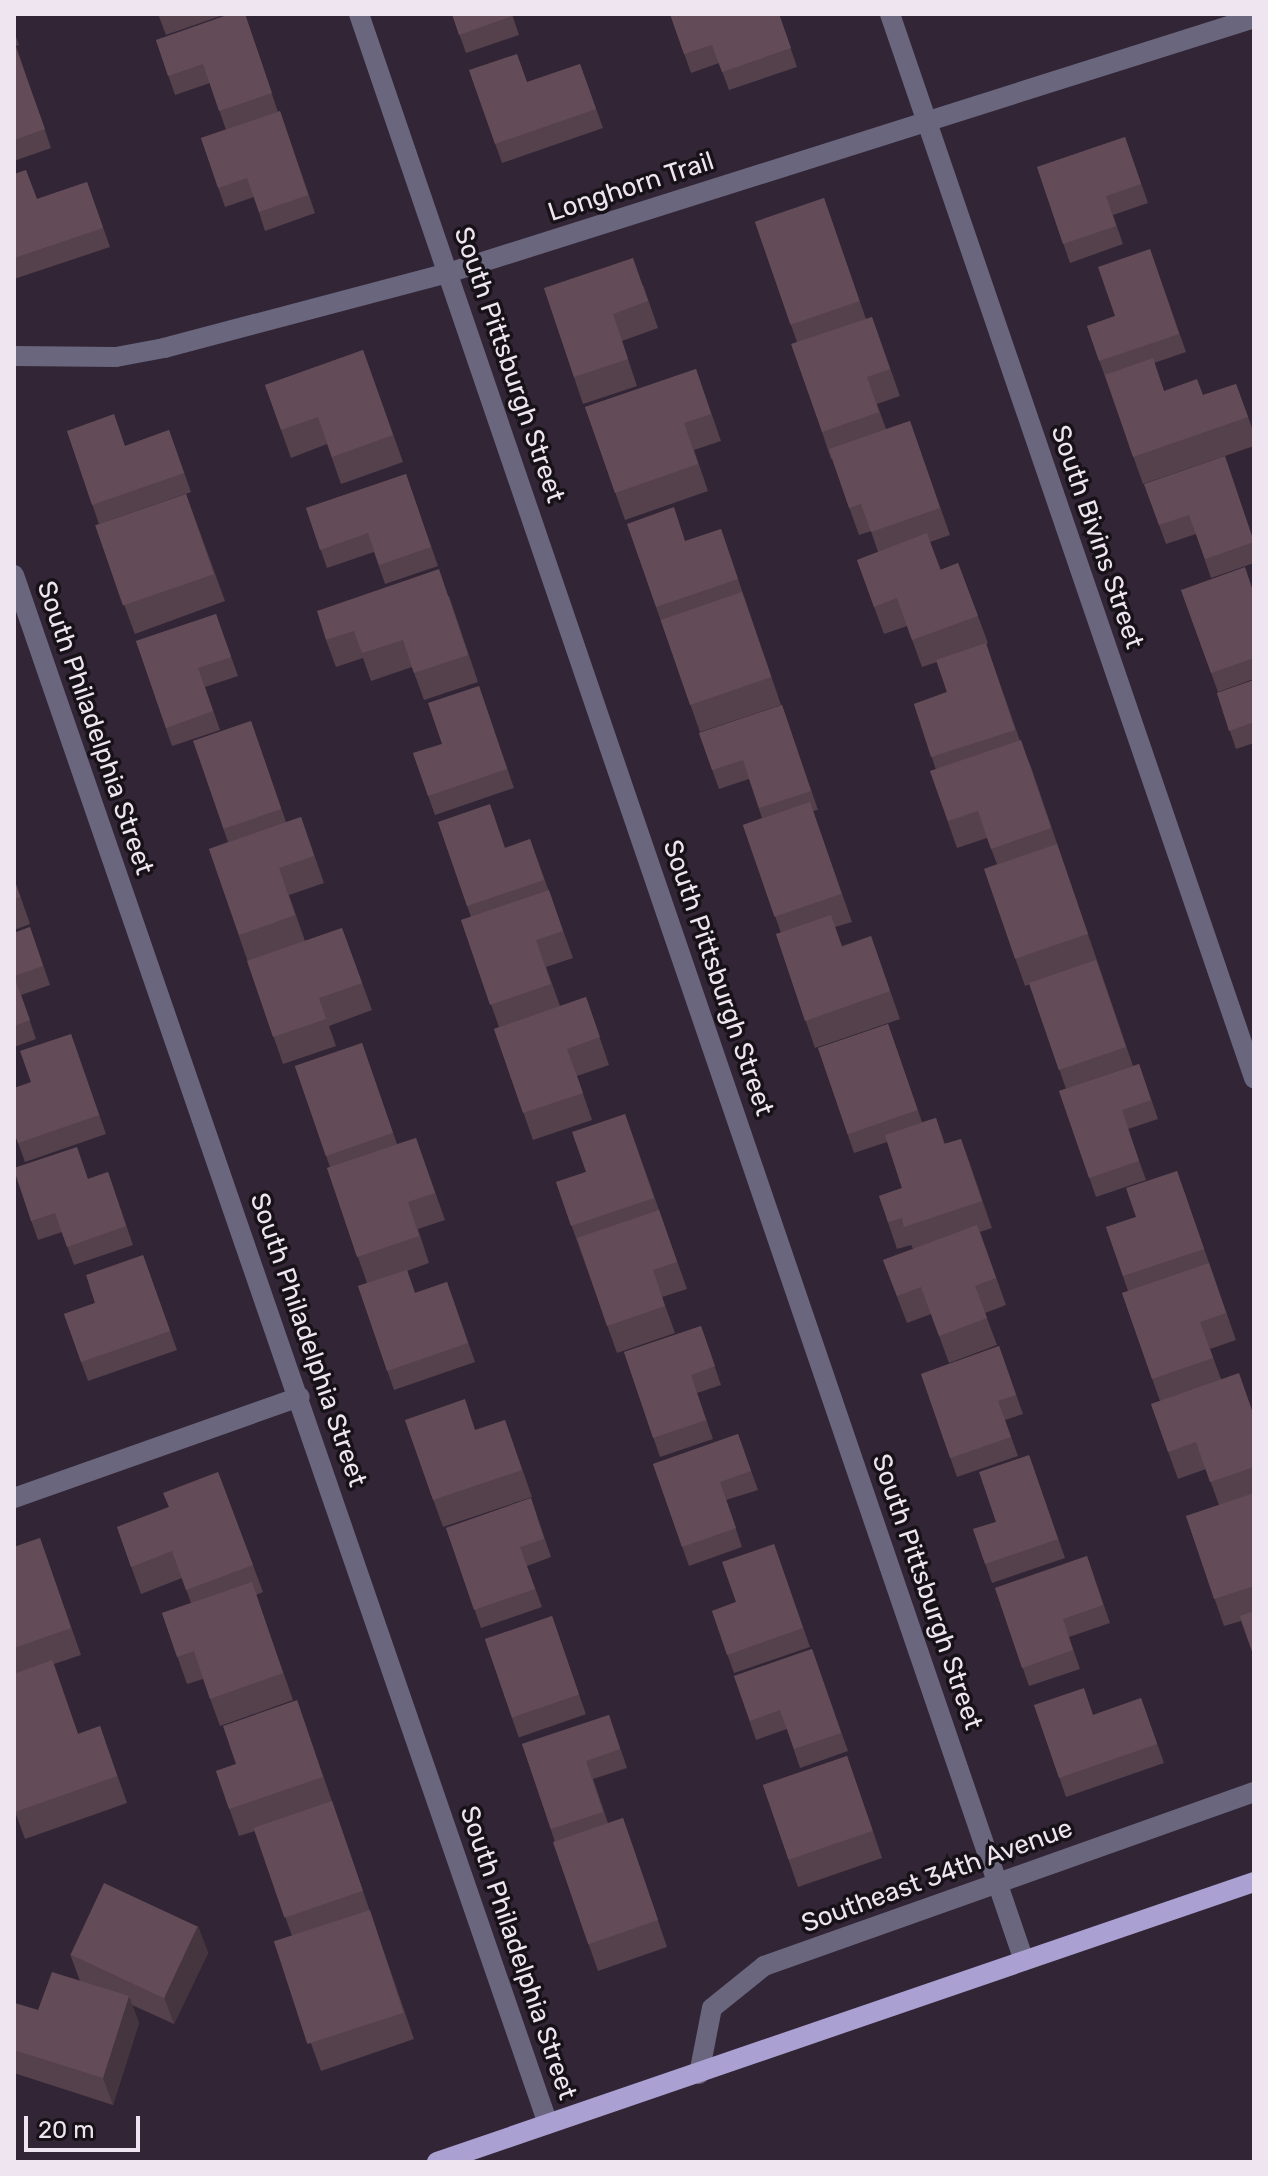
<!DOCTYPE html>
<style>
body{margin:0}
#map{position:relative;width:1268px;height:2176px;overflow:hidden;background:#322536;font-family:Rubik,sans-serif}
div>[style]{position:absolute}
.minor>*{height:20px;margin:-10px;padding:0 10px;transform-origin:10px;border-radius:10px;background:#6a667e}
.major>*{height:20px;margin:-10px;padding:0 10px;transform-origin:10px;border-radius:10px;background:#aaa0d2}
.wall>*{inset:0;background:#55414c;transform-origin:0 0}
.shaded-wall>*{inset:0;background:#45353e}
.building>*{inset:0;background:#634c58;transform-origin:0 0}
span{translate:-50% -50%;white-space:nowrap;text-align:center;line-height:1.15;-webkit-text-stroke:7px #171118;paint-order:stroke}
.street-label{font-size:26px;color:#eee5f0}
.frame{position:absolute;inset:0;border:16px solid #eee5f0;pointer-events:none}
.scale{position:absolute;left:24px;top:2116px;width:116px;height:36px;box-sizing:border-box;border:4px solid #eee5f0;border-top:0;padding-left:10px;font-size:24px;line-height:28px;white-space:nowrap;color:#eee5f0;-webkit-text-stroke:6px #171118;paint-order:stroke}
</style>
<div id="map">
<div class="minor">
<i style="left:359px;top:14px;width:2057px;rotate:71.14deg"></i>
<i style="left:890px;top:14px;width:1125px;rotate:71.11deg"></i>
<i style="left:14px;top:356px;width:102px;rotate:0.6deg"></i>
<i style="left:116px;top:357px;width:49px;rotate:-10.6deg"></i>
<i style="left:164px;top:348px;width:297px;rotate:-14.8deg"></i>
<i style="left:451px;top:272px;width:842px;rotate:-17.55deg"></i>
<i style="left:14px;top:575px;width:1638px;rotate:70.98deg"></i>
<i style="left:14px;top:1498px;width:303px;rotate:-19.5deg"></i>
<i style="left:699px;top:2074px;width:67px;rotate:-78.9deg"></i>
<i style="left:712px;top:2008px;width:67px;rotate:-38.9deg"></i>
<i style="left:764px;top:1966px;width:520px;rotate:-19.55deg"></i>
</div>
<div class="major">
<i style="left:437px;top:2162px;width:864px;rotate:-18.92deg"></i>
</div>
<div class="wall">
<i style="clip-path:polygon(158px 14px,226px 14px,166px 35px)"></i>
<i style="clip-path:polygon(245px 14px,278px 112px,226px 130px,210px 83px,175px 95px,156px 40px)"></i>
<i style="clip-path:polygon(452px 14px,512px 14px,519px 35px,466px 53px)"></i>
<i style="clip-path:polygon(670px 14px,779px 14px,797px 67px,729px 90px,719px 63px,691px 73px)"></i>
<i style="clip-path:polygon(14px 31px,19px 45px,16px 46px,51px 148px,14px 161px)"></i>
<i style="clip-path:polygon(580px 64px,603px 128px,502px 163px,469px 70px,528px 82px)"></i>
<i style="clip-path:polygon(280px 111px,315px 213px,265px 231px,254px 197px,225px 207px,201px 138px)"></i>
<i style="clip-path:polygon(1125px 137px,1148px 203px,1113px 215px,1123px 244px,1070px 263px,1037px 167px)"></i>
<i style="clip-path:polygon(14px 174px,37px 199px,87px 182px,110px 247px,14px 279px)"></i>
<i style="clip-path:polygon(824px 198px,866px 319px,872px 317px,900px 396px,877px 404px,886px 429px,910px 421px,950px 535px,930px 542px,941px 570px,958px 563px,988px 643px,986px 644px,1020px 741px,1031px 767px,1133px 1066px,1066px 1089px,1030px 984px,1025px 986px,984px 869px,997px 864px,987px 838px,957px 848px,930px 771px,936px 770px,914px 704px,947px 692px,937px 662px,922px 667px,907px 626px,884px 634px,857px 560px,878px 552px,871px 531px,859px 535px,832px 459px,831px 459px,822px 432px,797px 342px,755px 222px)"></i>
<i style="clip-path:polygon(1150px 249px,1186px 352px,1154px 363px,1164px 391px,1203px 395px,1236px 384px,1254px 433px,1254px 446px,1143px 484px,1087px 326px,1115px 316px)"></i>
<i style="clip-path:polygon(643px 285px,658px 328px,622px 341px,637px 386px,583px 404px,544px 288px)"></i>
<i style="clip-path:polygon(363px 350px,403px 462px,341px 484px,327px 444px,291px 458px,265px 385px)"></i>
<i style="clip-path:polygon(696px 369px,721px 441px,694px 450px,708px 491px,625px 520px,585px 407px)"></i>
<i style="clip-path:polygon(169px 430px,191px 492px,99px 524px,67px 431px,125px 446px)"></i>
<i style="clip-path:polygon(406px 474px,438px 566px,385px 584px,374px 552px,327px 568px,306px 508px)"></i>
<i style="clip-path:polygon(1144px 484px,1254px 538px,1254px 563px,1211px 578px,1196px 534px,1166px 544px)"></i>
<i style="left:186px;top:494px;width:114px;height:96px;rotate:70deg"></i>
<i style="clip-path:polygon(721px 529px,781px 705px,700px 732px,656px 607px,686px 541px)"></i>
<i style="clip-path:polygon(1181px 590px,1254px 593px,1254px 679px,1218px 692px)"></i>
<i style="clip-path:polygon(449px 596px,478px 682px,424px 700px,412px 667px,371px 681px,363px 658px,336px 667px,326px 640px)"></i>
<i style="clip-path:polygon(216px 614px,238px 676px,205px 687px,220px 730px,172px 746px,136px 641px)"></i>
<i style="clip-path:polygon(1254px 680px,1254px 743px,1236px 749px,1217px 693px)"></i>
<i style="clip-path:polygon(479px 686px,514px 788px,435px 815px,413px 753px,442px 744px)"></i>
<i style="clip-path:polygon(782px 705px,818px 810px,813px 811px,852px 922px,835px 927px,842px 946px,871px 936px,900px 1019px,815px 1048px,776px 934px,781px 933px,743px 825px,762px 818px,749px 779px,719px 789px,699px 733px)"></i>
<i style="clip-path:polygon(251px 721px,286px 822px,301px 817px,324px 883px,289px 895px,305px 941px,342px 928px,372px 1010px,329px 1026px,336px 1046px,283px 1064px,209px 849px,228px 842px,193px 741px)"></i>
<i style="clip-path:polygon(438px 822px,505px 848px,530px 839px,573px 958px,546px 967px,560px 1006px,586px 997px,609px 1065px,577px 1076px,592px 1120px,533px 1140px,494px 1029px,499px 1027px,461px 920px,471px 917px)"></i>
<i style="clip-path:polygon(14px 878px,30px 924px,14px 930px)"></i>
<i style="clip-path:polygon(30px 927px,50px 985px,21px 995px,36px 1039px,14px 1047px,14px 933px)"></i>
<i style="clip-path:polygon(888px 1024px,922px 1122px,936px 1118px,945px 1144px,961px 1139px,992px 1228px,980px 1232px,1006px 1305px,985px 1313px,997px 1345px,949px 1363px,931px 1314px,907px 1323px,883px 1260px,913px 1249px,911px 1245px,897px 1249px,879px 1196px,902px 1188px,887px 1142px,854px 1153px,818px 1048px)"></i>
<i style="clip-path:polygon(71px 1034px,106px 1134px,25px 1162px,14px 1132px,31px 1082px)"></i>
<i style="clip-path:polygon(362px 1043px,397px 1144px,416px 1138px,445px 1220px,418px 1229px,429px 1263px,407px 1271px,415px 1293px,447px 1282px,475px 1362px,394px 1390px,358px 1286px,367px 1283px,327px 1168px,330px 1167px,295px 1066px)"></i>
<i style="clip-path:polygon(1139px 1064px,1158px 1119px,1128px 1129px,1146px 1180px,1096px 1197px,1059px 1091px)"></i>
<i style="clip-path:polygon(625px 1114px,687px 1289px,662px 1297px,675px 1333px,617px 1353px,556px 1182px,586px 1172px)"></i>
<i style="clip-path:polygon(14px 1171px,88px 1179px,108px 1172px,133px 1245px,74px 1265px,62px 1232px,38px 1240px)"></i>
<i style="clip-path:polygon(1177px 1171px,1236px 1340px,1210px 1349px,1221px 1379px,1254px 1415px,1254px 1657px,1241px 1621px,1224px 1626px,1186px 1516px,1219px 1505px,1206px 1469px,1178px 1479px,1151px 1404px,1160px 1401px,1122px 1293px,1128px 1291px,1106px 1227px,1136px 1217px)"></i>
<i style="clip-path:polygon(143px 1255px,177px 1350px,88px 1381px,64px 1314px,95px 1303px)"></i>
<i style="clip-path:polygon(701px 1326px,721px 1385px,697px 1393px,713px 1439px,660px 1457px,624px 1352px)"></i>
<i style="clip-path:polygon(999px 1346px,1023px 1414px,1005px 1420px,1018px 1456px,957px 1477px,921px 1374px)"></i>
<i style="clip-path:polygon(405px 1420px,476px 1430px,505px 1420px,532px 1497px,443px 1527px)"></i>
<i style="clip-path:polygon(738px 1434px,758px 1490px,726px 1500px,742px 1547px,689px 1566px,653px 1464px)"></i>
<i style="clip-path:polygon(1029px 1455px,1065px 1558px,992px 1583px,973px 1529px,996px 1522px)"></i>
<i style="clip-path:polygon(218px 1472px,263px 1592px,256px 1595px,293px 1700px,220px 1726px,203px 1679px,187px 1684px,162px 1613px,191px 1603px,182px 1578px,141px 1594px,117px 1527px,169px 1507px)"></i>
<i style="clip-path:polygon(531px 1498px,551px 1557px,527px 1566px,542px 1607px,481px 1628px,446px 1528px)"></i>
<i style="clip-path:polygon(40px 1538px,81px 1655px,54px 1664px,78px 1734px,100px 1726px,127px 1803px,25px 1839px,14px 1809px,14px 1547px)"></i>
<i style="clip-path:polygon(774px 1544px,810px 1647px,734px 1673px,712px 1611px,736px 1602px)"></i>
<i style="clip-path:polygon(1087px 1556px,1110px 1623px,1069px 1637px,1080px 1669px,1029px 1686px,995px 1588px)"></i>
<i style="left:552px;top:1616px;width:104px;height:71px;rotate:71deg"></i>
<i style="clip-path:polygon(812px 1649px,848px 1751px,800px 1768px,787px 1729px,756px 1740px,734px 1676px)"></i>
<i style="clip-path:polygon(1141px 1698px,1164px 1763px,1066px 1797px,1034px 1705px,1093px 1715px)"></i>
<i style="clip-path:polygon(297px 1700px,414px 2039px,321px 2071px,274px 1942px,292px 1936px,255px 1831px,239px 1836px,216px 1771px,236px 1764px)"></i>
<i style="clip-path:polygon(609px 1715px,627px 1768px,593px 1779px,608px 1823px,623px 1818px,667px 1947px,598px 1971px,553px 1842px,555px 1842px,522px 1744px)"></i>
<i style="left:847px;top:1756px;width:108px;height:89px;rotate:71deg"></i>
<i style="clip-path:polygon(198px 1926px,208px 1953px,174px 2024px,132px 2005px,139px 2023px,113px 2105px,14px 2073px,14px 2006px,38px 2010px,80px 1981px,70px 1954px)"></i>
</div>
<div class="shaded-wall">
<i style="clip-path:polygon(961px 1139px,971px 1166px,992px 1228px,982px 1201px)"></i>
<i style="clip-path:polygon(198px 1926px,208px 1953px,174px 2024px,164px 1997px)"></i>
<i style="clip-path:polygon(129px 1996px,139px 2023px,113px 2105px,103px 2078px)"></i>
</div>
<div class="building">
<i style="clip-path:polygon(230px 14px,245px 14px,272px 93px,219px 111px,203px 64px,168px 76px,156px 40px)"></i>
<i style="clip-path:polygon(452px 14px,512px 14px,512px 16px,459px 35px)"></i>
<i style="clip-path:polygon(670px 14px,779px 14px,791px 48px,722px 72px,712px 45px,684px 54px)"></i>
<i style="clip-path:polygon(14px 43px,45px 129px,14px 140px)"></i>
<i style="clip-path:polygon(517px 54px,527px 82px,580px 64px,596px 109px,495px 144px,469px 70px)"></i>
<i style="clip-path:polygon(280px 111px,308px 195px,259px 212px,247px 178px,218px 188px,201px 138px)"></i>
<i style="clip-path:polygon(1125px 137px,1141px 184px,1106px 196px,1116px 226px,1063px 244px,1037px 167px)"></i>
<i style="clip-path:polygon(26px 170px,37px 199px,87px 182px,103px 228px,14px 258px,14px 174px)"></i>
<i style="left:824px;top:198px;width:109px;height:73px;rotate:71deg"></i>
<i style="clip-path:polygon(1150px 249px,1179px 334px,1099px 361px,1087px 326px,1115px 316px,1098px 267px)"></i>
<i style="clip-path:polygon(633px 258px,648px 301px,613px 314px,628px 359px,574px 377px,544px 288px)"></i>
<i style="clip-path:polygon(872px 317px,890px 369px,867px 377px,879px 412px,822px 432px,791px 344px)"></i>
<i style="clip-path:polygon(363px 350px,393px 435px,332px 457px,318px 417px,281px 430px,265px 385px)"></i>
<i style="clip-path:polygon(1153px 358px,1164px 391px,1197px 379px,1203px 395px,1236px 384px,1248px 417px,1133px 457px,1105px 375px)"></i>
<i style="clip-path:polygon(696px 369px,711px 414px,684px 423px,698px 464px,615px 493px,585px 407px)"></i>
<i style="clip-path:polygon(114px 414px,125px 446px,169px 430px,184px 473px,92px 505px,67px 431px)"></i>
<i style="clip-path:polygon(910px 421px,940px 508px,871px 532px,861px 504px,849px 508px,829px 449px)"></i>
<i style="clip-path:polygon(1225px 456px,1254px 542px,1205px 559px,1189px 515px,1159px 525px,1144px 484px)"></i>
<i style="clip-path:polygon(406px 474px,431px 547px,379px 565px,368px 533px,320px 550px,306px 508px)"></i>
<i style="left:186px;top:494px;width:85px;height:96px;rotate:71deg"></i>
<i style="clip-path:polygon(674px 507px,685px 541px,721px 529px,738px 579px,656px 607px,627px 524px)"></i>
<i style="clip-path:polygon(927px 533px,940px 570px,958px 563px,978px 616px,912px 640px,897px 598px,874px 607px,857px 560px)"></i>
<i style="clip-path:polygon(1245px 567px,1254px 594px,1254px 658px,1211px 673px,1181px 590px)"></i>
<i style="clip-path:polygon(439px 569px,468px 655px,414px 673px,403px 640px,362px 653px,354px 631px,326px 640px,317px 611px)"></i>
<i style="left:742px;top:592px;width:90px;height:86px;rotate:71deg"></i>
<i style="clip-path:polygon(216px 614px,231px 657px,198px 668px,213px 711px,166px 728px,136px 641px)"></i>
<i style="clip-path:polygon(986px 643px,1015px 730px,931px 757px,914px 704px,947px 692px,936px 660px)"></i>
<i style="clip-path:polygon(1254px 680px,1254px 722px,1229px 731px,1217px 693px)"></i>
<i style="clip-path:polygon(479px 686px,507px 769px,428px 796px,413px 753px,442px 744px,428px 703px)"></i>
<i style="clip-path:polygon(782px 705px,811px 791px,759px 808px,743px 760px,712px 770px,699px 733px)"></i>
<i style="left:251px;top:721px;width:93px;height:61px;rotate:71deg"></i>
<i style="clip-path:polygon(1021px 740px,1051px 828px,991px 849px,978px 811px,948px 821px,930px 771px)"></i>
<i style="left:810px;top:802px;width:97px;height:71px;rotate:71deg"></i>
<i style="clip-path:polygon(490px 804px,505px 848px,530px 839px,544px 880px,467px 906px,438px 822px)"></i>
<i style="clip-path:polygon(301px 817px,314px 856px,279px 868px,295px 915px,239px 935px,209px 849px)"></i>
<i style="left:1057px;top:844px;width:95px;height:77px;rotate:71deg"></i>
<i style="clip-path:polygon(14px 879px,20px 897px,14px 899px)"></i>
<i style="clip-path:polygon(549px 890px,563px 931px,536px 940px,551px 984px,490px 1005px,461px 920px)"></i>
<i style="clip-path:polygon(831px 915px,842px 947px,871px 936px,890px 991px,805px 1021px,776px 934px)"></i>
<i style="clip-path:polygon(30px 927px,43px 966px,14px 976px,30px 1020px,14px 1026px,14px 933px)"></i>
<i style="clip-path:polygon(342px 928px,362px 983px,319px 998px,326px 1019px,273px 1037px,247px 961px)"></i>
<i style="left:1096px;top:960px;width:92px;height:71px;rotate:71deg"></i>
<i style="clip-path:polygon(586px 997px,600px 1037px,567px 1049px,583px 1093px,523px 1113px,494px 1029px)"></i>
<i style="left:888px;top:1024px;width:91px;height:74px;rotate:71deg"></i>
<i style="clip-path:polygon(71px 1034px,99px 1115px,18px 1143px,14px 1132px,14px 1088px,31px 1082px,20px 1051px)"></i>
<i style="left:362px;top:1043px;width:95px;height:71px;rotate:71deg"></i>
<i style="clip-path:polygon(1139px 1064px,1151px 1100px,1122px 1110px,1139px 1161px,1089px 1178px,1059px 1091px)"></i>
<i style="clip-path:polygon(625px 1114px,654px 1198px,571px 1226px,556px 1182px,586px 1172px,572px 1132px)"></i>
<i style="clip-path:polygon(936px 1118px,944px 1144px,961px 1139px,982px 1201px,904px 1227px,902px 1218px,888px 1222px,879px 1196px,902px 1188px,885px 1135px)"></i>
<i style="clip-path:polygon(416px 1138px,435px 1193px,408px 1202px,419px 1236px,357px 1257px,327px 1168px)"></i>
<i style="clip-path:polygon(77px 1147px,88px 1179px,108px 1172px,126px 1226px,67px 1247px,55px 1213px,31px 1221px,14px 1168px)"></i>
<i style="clip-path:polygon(1177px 1171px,1204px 1249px,1123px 1276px,1106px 1227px,1136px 1217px,1126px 1188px)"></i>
<i style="clip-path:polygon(659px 1210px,677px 1262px,653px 1270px,665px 1306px,607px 1326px,577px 1238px)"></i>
<i style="clip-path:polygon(977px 1225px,996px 1278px,975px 1286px,987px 1318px,939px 1336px,921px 1287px,897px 1296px,883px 1260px)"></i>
<i style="clip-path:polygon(143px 1255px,170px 1331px,81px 1362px,64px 1314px,95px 1303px,86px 1275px)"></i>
<i style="clip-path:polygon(1209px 1263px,1226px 1313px,1200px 1322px,1213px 1358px,1152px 1379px,1122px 1293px)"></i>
<i style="clip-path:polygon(407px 1270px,415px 1293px,447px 1282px,468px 1343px,387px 1371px,358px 1286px)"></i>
<i style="clip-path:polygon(701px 1326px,715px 1366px,691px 1375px,706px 1420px,653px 1438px,624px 1352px)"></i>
<i style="clip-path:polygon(999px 1346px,1016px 1395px,998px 1401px,1011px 1437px,950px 1458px,921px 1374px)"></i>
<i style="clip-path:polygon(1239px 1373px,1254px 1416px,1254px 1467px,1210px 1482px,1196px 1442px,1168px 1452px,1151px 1404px)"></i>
<i style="clip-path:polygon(465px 1399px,475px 1430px,505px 1420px,522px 1470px,433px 1500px,405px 1420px)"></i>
<i style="clip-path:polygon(738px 1434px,751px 1471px,720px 1482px,736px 1528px,682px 1547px,653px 1464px)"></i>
<i style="clip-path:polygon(1029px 1455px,1058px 1539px,985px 1564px,973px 1529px,996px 1522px,979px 1472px)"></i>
<i style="clip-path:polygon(218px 1472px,253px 1565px,186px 1590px,172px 1551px,131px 1567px,117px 1527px,169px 1507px,163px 1493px)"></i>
<i style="clip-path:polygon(1254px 1493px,1254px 1586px,1214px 1599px,1186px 1516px)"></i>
<i style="clip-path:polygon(531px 1498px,544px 1539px,520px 1547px,535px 1589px,474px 1610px,446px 1528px)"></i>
<i style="clip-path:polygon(40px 1538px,71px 1628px,14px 1648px,14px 1547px)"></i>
<i style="clip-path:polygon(774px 1544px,803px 1628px,727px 1655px,712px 1611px,736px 1602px,722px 1562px)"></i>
<i style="clip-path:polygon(1087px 1556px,1103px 1605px,1063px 1619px,1073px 1650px,1022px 1668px,995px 1588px)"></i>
<i style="clip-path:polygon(252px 1582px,283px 1673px,210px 1699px,194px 1651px,177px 1657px,162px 1613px)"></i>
<i style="clip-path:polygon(1254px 1611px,1254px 1657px,1240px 1616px)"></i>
<i style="left:552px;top:1616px;width:83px;height:71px;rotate:71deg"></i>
<i style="clip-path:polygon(812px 1649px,841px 1733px,794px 1749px,780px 1710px,750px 1721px,734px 1676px)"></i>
<i style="clip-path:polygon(52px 1660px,78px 1734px,100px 1726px,117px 1776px,15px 1812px,14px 1674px)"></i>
<i style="clip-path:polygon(1084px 1688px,1093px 1715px,1141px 1698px,1157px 1744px,1059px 1778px,1034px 1705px)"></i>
<i style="clip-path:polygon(297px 1700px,323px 1777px,229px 1809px,216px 1771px,236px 1764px,223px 1726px)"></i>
<i style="clip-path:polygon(609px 1715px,620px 1749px,586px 1761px,603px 1812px,551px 1829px,522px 1744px)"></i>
<i style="left:847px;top:1756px;width:79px;height:89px;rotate:71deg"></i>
<i style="left:332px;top:1801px;width:95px;height:83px;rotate:71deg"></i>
<i style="left:623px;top:1818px;width:108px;height:74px;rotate:71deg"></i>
<i style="left:104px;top:1883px;width:103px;height:79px;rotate:25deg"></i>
<i style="left:370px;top:1910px;width:108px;height:101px;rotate:72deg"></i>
<i style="clip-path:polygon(52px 1972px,129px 1996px,103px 2078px,14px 2050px,15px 2003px,38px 2010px)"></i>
</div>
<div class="street-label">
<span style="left:631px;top:187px;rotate:-18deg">Longhorn Trail</span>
<span style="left:509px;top:365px;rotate:71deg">South Pittsburgh Street</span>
<span style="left:1097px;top:537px;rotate:71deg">South Bivins Street</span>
<span style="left:95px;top:728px;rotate:71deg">South Philadelphia Street</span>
<span style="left:718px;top:978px;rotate:71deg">South Pittsburgh Street</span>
<span style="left:308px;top:1340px;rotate:71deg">South Philadelphia Street</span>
<span style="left:927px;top:1592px;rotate:71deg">South Pittsburgh Street</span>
<span style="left:937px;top:1876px;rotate:-20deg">Southeast 34th Avenue</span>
<span style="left:518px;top:1953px;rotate:71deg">South Philadelphia Street</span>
</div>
<div class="frame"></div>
<div class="scale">20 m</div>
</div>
